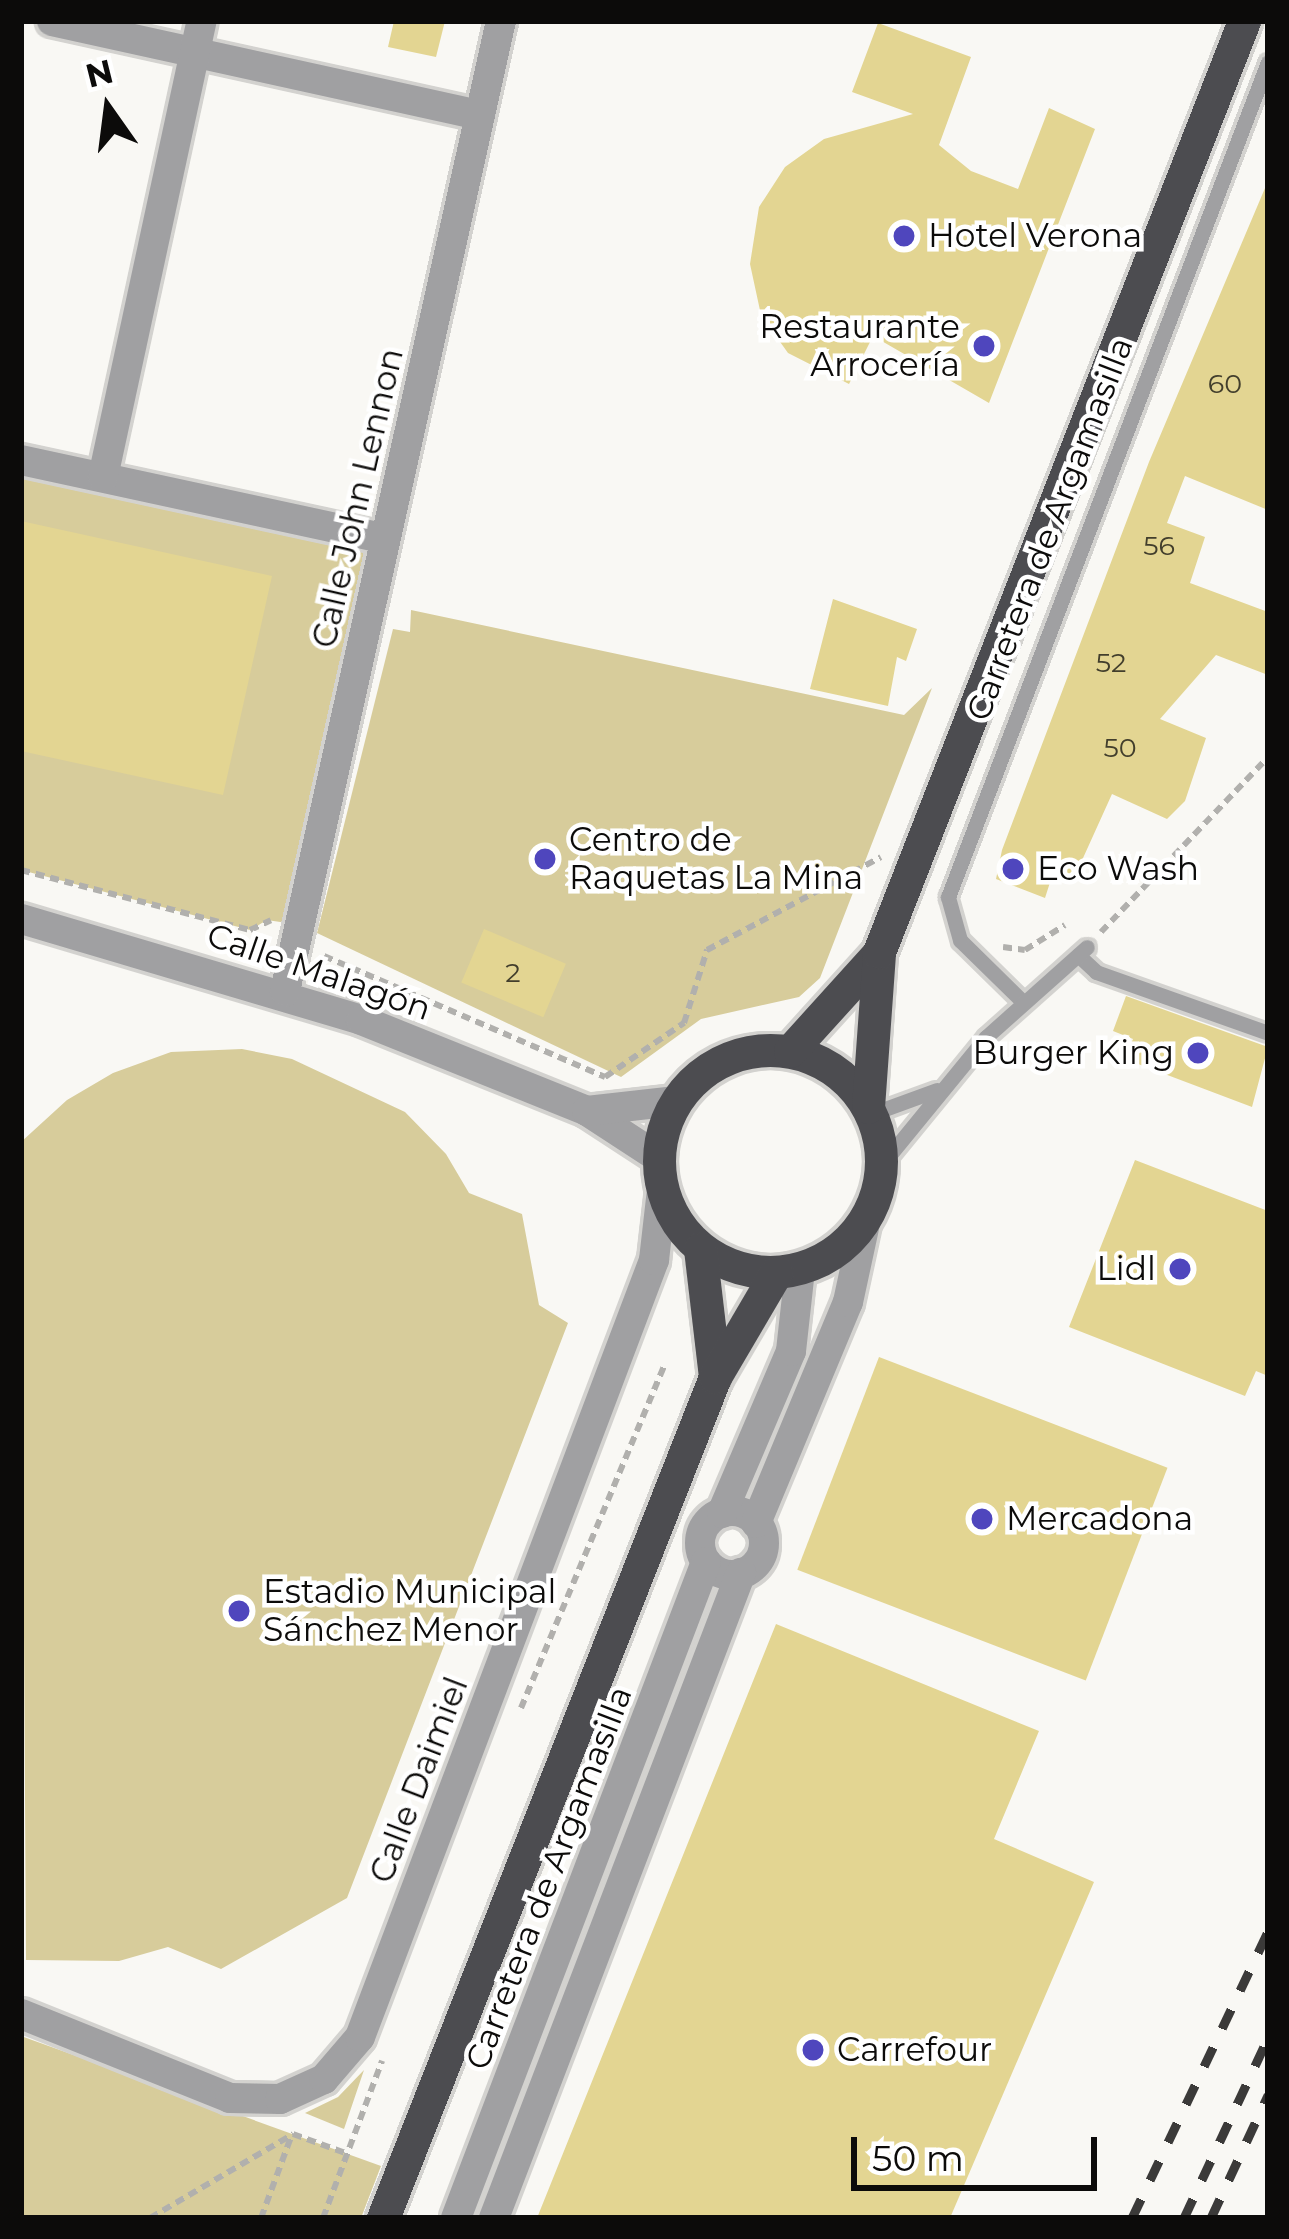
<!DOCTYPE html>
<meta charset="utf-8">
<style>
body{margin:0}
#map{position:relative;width:1289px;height:2239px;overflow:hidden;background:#f9f8f4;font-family:Montserrat,sans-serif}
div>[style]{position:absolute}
.green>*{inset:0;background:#d7cc9b}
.building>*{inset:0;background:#e3d592;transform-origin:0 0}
.path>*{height:6px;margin-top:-3px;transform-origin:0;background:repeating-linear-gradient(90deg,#b1b0ad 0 9px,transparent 0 15px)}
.roads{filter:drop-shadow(3px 0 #d3d2cf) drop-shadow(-3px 0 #d3d2cf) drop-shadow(0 3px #d3d2cf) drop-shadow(0 -3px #d3d2cf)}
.service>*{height:15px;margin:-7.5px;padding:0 7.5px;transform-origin:7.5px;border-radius:7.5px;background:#a0a0a2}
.minor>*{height:30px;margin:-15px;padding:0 15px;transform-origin:15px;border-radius:15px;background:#a0a0a2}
.minor>.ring{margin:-15px;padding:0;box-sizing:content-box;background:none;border:30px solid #a0a0a2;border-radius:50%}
.trunk>*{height:33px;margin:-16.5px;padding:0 16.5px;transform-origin:16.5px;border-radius:16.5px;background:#4c4c50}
.trunk>.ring{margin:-16.5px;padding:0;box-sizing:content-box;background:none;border:33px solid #4c4c50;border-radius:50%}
.rail>*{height:9px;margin-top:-4.5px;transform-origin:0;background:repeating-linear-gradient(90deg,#3b3a39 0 21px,transparent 0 42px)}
.dots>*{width:33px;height:33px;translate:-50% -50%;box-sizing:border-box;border:6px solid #fff;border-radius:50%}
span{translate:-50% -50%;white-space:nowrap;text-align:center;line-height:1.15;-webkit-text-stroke:9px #fff;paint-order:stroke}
.number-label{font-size:27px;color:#423e2c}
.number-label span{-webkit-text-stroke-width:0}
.poi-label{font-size:33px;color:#0c0b0a}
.left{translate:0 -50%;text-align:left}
.right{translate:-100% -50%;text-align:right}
.street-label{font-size:33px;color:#0c0b0a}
.frame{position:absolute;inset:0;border:24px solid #0c0b0a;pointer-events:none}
.north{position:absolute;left:48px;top:48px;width:120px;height:120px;-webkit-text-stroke:9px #fff;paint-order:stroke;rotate:346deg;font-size:33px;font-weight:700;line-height:48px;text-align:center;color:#0c0b0a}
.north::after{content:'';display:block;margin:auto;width:42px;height:54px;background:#0c0b0a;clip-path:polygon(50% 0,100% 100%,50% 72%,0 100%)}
.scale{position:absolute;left:851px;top:2137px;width:246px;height:54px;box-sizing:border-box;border:6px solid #0c0b0a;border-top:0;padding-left:15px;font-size:36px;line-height:42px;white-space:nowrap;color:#0c0b0a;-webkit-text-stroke:9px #fff;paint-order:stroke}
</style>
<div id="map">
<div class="green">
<i style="clip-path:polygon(21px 459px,385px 539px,300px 925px,267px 920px,250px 930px,21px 870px)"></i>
<i style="clip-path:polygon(411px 610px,904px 715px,932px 688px,820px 978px,799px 997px,701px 1019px,621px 1077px,317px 933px,393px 629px,410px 632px)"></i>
<i style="clip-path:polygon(242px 1049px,292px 1059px,405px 1112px,446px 1154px,469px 1193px,522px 1214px,539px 1305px,568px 1323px,347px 1898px,221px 1969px,168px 1947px,119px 1961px,26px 1960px,21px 1142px,67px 1100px,113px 1073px,171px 1052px)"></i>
<i style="clip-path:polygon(21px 2036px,381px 2166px,361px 2218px,21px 2218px)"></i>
<i style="clip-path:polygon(364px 2070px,344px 2129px,305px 2113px,338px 2097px)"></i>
</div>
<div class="building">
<i style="clip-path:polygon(394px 21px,445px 21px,436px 57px,388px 47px)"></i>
<i style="clip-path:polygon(878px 23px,971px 57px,939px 145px,971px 171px,1018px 189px,1049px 108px,1095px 129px,989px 403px,873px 336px,849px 384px,788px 353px,761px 315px,750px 264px,759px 207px,785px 167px,824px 139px,913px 114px,852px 92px)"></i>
<i style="clip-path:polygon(1268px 181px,1268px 510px,1185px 476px,1167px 523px,1205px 537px,1190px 583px,1268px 612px,1268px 675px,1216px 655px,1160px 719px,1206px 738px,1185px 801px,1167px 819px,1112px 794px,1074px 878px,1054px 870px,1045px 898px,996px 879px,1002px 850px,1149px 462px)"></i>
<i style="clip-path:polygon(21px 521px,272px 576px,223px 795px,21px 751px)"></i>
<i style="clip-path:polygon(833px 599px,917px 629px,906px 661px,897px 657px,888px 706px,810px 689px)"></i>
<i style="left:484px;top:929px;width:89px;height:58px;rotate:23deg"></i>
<i style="clip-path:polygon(1126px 996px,1268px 1047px,1252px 1107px,1125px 1059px,1133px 1039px,1113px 1031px)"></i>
<i style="clip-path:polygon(1135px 1160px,1268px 1211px,1268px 1376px,1256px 1371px,1245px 1396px,1069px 1327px)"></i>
<i style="left:879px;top:1357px;width:309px;height:228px;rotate:21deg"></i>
<i style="clip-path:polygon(776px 1624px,1039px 1731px,994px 1839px,1094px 1882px,950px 2218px,537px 2218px)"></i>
</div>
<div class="path">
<i style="left:21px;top:870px;width:237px;rotate:14.7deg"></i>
<i style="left:250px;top:930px;width:23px;rotate:-25deg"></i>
<i style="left:1101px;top:932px;width:242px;rotate:-46.3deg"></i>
<i style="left:1003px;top:947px;width:22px;rotate:8deg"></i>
<i style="left:1025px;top:950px;width:47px;rotate:-32deg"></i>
<i style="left:324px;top:956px;width:306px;rotate:23.3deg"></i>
<i style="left:605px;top:1077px;width:96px;rotate:-34.4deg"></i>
<i style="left:684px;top:1023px;width:77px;rotate:-72.5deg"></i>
<i style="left:707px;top:950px;width:197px;rotate:-28.1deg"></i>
<i style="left:521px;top:1708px;width:374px;rotate:-67.3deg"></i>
<i style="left:293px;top:2134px;width:59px;rotate:20deg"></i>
<i style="left:150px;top:2218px;width:166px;rotate:-30.4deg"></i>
<i style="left:261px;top:2218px;width:86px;rotate:-69.7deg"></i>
<i style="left:323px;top:2218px;width:168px;rotate:-69.4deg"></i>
</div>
<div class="roads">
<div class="service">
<i style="left:1078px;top:955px;width:25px;rotate:43deg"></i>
<i style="left:1096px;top:972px;width:182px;rotate:19.5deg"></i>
<i style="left:1023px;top:1002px;width:88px;rotate:-135.5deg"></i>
<i style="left:960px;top:940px;width:45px;rotate:-105.6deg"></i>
<i style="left:948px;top:897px;width:894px;rotate:-69.03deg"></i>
<i style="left:871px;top:1114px;width:70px;rotate:-20deg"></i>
<i style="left:883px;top:1163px;width:163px;rotate:-50.7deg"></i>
<i style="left:986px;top:1037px;width:135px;rotate:-41.7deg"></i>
</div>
<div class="minor">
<i style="left:52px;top:21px;width:438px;rotate:12.4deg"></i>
<i style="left:21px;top:460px;width:372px;rotate:12.2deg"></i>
<i style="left:103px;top:477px;width:467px;rotate:-77.8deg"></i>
<i style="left:21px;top:919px;width:355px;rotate:16.5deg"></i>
<i style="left:361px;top:1020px;width:244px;rotate:21.9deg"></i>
<i style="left:587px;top:1111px;width:86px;rotate:33.1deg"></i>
<i style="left:285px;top:991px;width:994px;rotate:-77.45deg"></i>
<i style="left:587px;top:1111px;width:90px;rotate:-6.4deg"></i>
<i class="ring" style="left:700px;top:1511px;width:34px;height:34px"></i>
<i style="left:722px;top:1513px;width:176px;rotate:-66.9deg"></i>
<i style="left:791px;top:1351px;width:82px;rotate:-83.7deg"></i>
<i style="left:756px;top:1523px;width:239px;rotate:-67.4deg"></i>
<i style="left:848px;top:1302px;width:85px;rotate:-77.8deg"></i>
<i style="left:21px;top:2014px;width:225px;rotate:21.9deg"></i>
<i style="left:230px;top:2098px;width:50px;rotate:1.1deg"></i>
<i style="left:280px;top:2099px;width:48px;rotate:-24.4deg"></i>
<i style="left:324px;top:2079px;width:55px;rotate:-49.4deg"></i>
<i style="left:360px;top:2037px;width:831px;rotate:-69.27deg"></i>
<i style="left:654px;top:1260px;width:70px;rotate:-83.5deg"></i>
<i style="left:456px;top:2218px;width:702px;rotate:-69.14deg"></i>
<i style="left:494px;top:2218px;width:691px;rotate:-69.05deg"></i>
</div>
<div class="trunk">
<i class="ring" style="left:659px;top:1050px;width:189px;height:189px"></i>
<i style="left:790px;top:1051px;width:131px;rotate:-47.8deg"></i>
<i style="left:868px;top:1107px;width:155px;rotate:-85.9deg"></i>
<i style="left:879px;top:952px;width:1000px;rotate:-68.59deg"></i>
<i style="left:700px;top:1249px;width:129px;rotate:83.3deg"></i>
<i style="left:383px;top:2218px;width:904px;rotate:-68.46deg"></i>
<i style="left:715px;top:1377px;width:121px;rotate:-59.6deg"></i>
</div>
</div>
<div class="rail">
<i style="left:1132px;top:2218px;width:318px;rotate:-64.6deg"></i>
<i style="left:1184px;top:2218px;width:199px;rotate:-65deg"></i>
<i style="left:1211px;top:2218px;width:136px;rotate:-65.1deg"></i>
</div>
<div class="dots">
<i style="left:904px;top:236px;background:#4f46bd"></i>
<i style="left:984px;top:346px;background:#4f46bd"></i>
<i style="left:545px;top:859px;background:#4f46bd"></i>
<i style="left:1013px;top:869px;background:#4f46bd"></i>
<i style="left:1198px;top:1053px;background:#4f46bd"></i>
<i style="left:1180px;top:1269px;background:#4f46bd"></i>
<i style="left:982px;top:1519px;background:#4f46bd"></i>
<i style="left:239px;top:1611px;background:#4f46bd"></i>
<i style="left:813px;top:2050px;background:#4f46bd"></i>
</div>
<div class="number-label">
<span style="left:1225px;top:384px">60</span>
<span style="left:1159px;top:546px">56</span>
<span style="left:1111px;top:663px">52</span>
<span style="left:1120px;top:748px">50</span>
<span style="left:513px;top:973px">2</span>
</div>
<div class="poi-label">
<span class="left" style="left:928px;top:236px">Hotel Verona</span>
<span class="right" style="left:960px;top:346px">Restaurante<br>Arrocería</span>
<span class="left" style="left:569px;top:859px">Centro de<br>Raquetas La Mina</span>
<span class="left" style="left:1037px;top:869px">Eco Wash</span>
<span class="right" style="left:1174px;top:1053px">Burger King</span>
<span class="right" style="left:1156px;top:1269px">Lidl</span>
<span class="left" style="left:1006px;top:1519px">Mercadona</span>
<span class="left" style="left:263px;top:1611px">Estadio Municipal<br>Sánchez Menor</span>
<span class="left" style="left:837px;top:2050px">Carrefour</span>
</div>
<div class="street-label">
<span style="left:358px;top:498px;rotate:-77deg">Calle John Lennon</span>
<span style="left:1050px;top:529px;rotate:-69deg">Carretera de Argamasilla</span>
<span style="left:319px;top:972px;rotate:19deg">Calle Malagón</span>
<span style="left:419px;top:1780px;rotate:-69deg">Calle Daimiel</span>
<span style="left:549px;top:1878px;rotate:-69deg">Carretera de Argamasilla</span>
</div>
<div class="frame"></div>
<div class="north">N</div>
<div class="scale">50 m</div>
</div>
